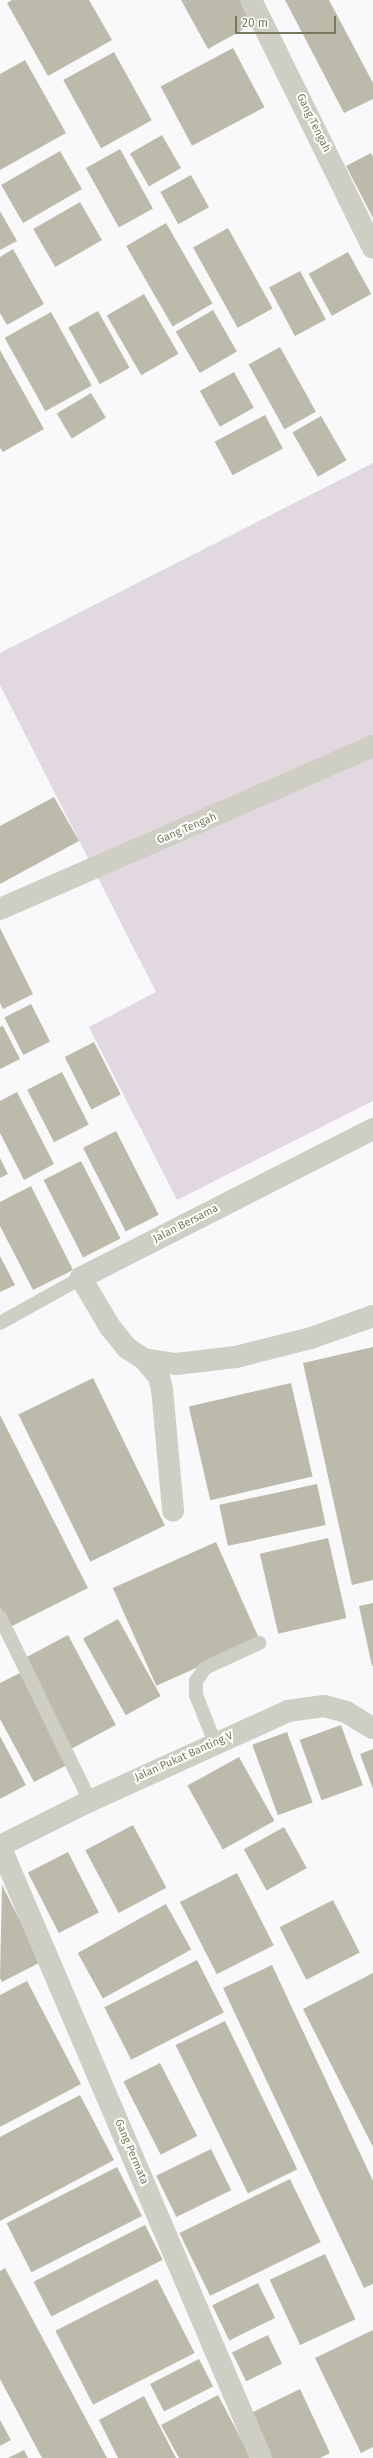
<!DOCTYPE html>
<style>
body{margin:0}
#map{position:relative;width:373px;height:2458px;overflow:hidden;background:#f9f8fa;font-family:"Fira Sans",sans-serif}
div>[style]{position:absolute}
.green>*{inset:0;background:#e2d9e0}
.building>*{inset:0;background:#bcbbab;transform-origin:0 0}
.service>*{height:14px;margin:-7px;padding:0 7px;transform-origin:7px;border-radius:7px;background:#cecec5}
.minor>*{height:22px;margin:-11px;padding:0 11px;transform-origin:11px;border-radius:11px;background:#cecec5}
span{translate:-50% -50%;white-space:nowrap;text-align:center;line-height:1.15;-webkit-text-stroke:4px #fff;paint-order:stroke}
.street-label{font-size:11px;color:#79785a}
.scale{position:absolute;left:235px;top:16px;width:101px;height:18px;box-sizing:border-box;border:2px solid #79785a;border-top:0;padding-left:5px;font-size:12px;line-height:14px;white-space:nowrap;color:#79785a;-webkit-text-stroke:3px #fff;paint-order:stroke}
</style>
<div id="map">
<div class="green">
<i style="clip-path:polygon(373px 463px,373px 1101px,177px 1200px,89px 1027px,156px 992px,0 685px,0 653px)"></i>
</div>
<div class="building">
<i style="clip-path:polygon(12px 0,89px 0,112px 40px,48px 76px,7px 3px)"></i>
<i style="clip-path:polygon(181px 0,240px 0,253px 24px,208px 49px)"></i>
<i style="clip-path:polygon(285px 0,329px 0,373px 83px,373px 99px,344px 113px)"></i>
<i style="left:233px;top:48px;width:67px;height:82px;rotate:62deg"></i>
<i style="left:114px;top:52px;width:78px;height:58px;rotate:61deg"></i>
<i style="clip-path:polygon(25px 60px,66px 133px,0 170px,0 74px)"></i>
<i style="left:162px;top:135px;width:38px;height:37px;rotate:60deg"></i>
<i style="left:120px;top:149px;width:68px;height:39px;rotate:61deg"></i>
<i style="left:60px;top:151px;width:44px;height:68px;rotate:60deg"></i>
<i style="clip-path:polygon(371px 153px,373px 157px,373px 218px,346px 166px)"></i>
<i style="left:191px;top:175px;width:37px;height:35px;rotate:61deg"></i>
<i style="left:80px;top:202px;width:44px;height:54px;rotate:60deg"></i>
<i style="clip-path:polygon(0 211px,17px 241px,0 250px)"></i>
<i style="left:166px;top:223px;width:93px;height:46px;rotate:60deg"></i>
<i style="left:228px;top:228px;width:92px;height:40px;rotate:61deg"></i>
<i style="clip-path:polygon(13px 249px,44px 304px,7px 325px,0 313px,0 257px)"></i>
<i style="left:348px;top:252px;width:48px;height:45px;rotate:61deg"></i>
<i style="left:300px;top:271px;width:55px;height:35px;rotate:62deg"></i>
<i style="left:144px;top:294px;width:69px;height:43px;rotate:60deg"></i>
<i style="left:213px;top:310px;width:48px;height:43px;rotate:60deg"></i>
<i style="left:98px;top:311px;width:65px;height:34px;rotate:61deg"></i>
<i style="left:51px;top:312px;width:84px;height:53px;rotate:61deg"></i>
<i style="left:280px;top:347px;width:74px;height:36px;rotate:61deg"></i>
<i style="clip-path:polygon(0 350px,44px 429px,3px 452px,0 448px)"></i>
<i style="left:234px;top:372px;width:41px;height:39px;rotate:61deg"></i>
<i style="left:91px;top:393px;width:29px;height:40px;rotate:59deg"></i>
<i style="left:265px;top:415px;width:38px;height:57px;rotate:62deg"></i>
<i style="left:321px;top:416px;width:51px;height:33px;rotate:60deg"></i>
<i style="clip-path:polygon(54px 797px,79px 841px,0 884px,0 826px)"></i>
<i style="clip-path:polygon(0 928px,33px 994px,3px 1009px,0 1003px)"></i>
<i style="left:31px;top:1004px;width:42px;height:30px;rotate:63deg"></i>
<i style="clip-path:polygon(3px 1026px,20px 1059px,0 1069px,0 1027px)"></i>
<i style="left:94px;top:1042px;width:59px;height:33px;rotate:63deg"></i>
<i style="left:62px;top:1072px;width:59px;height:39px;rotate:63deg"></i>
<i style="clip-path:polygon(17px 1092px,54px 1164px,24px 1180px,0 1133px,0 1101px)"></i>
<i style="left:116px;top:1131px;width:94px;height:37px;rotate:63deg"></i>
<i style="clip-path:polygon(0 1158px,8px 1174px,0 1178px)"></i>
<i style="left:81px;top:1161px;width:87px;height:42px;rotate:63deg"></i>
<i style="clip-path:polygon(31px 1186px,73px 1270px,33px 1290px,0 1226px,0 1202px)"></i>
<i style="clip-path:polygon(0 1256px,15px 1285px,0 1292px)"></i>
<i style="clip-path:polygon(373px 1347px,373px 1580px,352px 1585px,303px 1363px)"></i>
<i style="left:93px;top:1378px;width:164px;height:83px;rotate:64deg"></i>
<i style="left:291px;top:1383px;width:96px;height:105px;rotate:77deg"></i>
<i style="clip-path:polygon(0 1415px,88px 1588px,10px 1627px,0 1608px)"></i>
<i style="left:317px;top:1484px;width:42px;height:100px;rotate:78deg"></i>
<i style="left:328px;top:1538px;width:82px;height:70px;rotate:77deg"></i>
<i style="left:216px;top:1542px;width:107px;height:113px;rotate:66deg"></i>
<i style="clip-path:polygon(373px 1603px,373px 1666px,372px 1666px,359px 1606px)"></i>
<i style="left:118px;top:1619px;width:88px;height:40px;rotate:61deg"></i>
<i style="left:68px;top:1635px;width:102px;height:52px;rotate:62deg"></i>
<i style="clip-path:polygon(20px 1673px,69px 1764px,34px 1782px,0 1719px,0 1683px)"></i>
<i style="left:341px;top:1725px;width:64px;height:44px;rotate:70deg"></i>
<i style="left:287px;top:1732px;width:75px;height:37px;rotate:70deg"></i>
<i style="clip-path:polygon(0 1736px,26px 1785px,0 1799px)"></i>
<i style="clip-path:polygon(373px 1749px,373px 1789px,360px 1754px)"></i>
<i style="left:239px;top:1757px;width:73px;height:59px;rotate:61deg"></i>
<i style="left:133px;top:1825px;width:71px;height:54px;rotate:62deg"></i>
<i style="left:284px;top:1827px;width:47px;height:46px;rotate:61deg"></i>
<i style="left:68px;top:1852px;width:68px;height:45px;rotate:63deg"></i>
<i style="left:237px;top:1873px;width:81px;height:64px;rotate:63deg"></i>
<i style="clip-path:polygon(2px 1885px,41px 1962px,2px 1982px,0 1978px)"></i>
<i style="left:333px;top:1900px;width:59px;height:60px;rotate:63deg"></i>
<i style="left:166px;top:1904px;width:52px;height:101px;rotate:61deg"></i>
<i style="left:197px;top:1960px;width:59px;height:104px;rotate:63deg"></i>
<i style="clip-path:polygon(272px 1965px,373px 2181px,373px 2284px,364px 2288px,223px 1988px)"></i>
<i style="clip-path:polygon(373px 1973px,373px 2147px,303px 2009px)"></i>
<i style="clip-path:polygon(27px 1981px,81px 2084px,0 2127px,0 1995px)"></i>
<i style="left:225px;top:2021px;width:165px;height:55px;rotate:64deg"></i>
<i style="left:160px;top:2063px;width:82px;height:41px;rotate:63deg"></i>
<i style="clip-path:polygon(80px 2095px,114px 2160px,0 2221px,0 2137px)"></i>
<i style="left:211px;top:2149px;width:46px;height:61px;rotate:64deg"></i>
<i style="left:117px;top:2167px;width:55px;height:124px;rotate:63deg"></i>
<i style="left:290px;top:2179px;width:70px;height:123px;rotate:64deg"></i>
<i style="left:145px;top:2225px;width:39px;height:125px;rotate:63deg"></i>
<i style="left:325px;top:2254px;width:72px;height:61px;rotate:65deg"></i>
<i style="clip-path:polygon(5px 2268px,107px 2458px,42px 2458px,0 2379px,0 2271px)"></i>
<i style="left:157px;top:2279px;width:83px;height:114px;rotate:63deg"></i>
<i style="left:258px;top:2283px;width:39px;height:51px;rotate:64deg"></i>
<i style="clip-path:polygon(373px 2330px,373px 2447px,361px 2453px,315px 2358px)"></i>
<i style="left:268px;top:2335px;width:32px;height:40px;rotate:64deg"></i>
<i style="left:199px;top:2359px;width:31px;height:55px;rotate:63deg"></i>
<i style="clip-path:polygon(300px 2389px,330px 2453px,320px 2458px,271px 2458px,249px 2414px)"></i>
<i style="clip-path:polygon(218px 2395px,251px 2458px,179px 2458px,161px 2425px)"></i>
<i style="clip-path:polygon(144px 2396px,176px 2458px,118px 2458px,99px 2420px)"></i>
<i style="clip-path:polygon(0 2420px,11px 2440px,0 2446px)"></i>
<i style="clip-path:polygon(24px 2450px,28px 2458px,8px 2458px)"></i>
</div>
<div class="service">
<i style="left:0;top:1323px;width:93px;rotate:-29.1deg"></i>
<i style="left:0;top:1617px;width:205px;rotate:63.9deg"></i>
<i style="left:215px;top:1743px;width:52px;rotate:-111.6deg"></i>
<i style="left:196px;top:1695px;width:14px;rotate:-90deg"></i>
<i style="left:196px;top:1681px;width:16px;rotate:-55deg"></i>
<i style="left:205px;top:1668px;width:60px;rotate:-24.8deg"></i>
</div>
<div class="minor">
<i style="left:251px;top:0;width:276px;rotate:63.8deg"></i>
<i style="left:0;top:909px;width:407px;rotate:-23.6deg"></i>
<i style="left:373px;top:1129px;width:328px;rotate:153deg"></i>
<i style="left:81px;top:1278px;width:57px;rotate:59.4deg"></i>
<i style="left:110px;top:1327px;width:27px;rotate:51deg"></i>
<i style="left:127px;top:1348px;width:20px;rotate:33deg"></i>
<i style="left:144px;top:1359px;width:32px;rotate:9deg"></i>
<i style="left:176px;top:1364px;width:60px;rotate:-6.7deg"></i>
<i style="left:236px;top:1357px;width:77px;rotate:-14.2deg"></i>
<i style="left:311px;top:1338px;width:66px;rotate:-19.5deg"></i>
<i style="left:144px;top:1359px;width:23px;rotate:50deg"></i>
<i style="left:159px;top:1377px;width:12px;rotate:76deg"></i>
<i style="left:162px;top:1389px;width:122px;rotate:84.8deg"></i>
<i style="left:0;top:1846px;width:665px;rotate:66.9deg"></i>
<i style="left:0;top:1846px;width:101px;rotate:-26.6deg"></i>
<i style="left:90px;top:1801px;width:217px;rotate:-24.4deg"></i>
<i style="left:288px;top:1711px;width:36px;rotate:-8deg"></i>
<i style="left:324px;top:1706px;width:23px;rotate:15deg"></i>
<i style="left:346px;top:1712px;width:31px;rotate:31deg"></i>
</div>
<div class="street-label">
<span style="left:313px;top:123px;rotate:64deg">Gang Tengah</span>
<span style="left:187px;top:829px;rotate:-23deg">Gang Tengah</span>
<span style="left:186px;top:1224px;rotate:-27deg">Jalan Bersama</span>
<span style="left:184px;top:1757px;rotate:-24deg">Jalan Pukat Banting V</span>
<span style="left:131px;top:2152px;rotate:67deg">Gang Permata</span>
</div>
<div class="scale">20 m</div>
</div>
